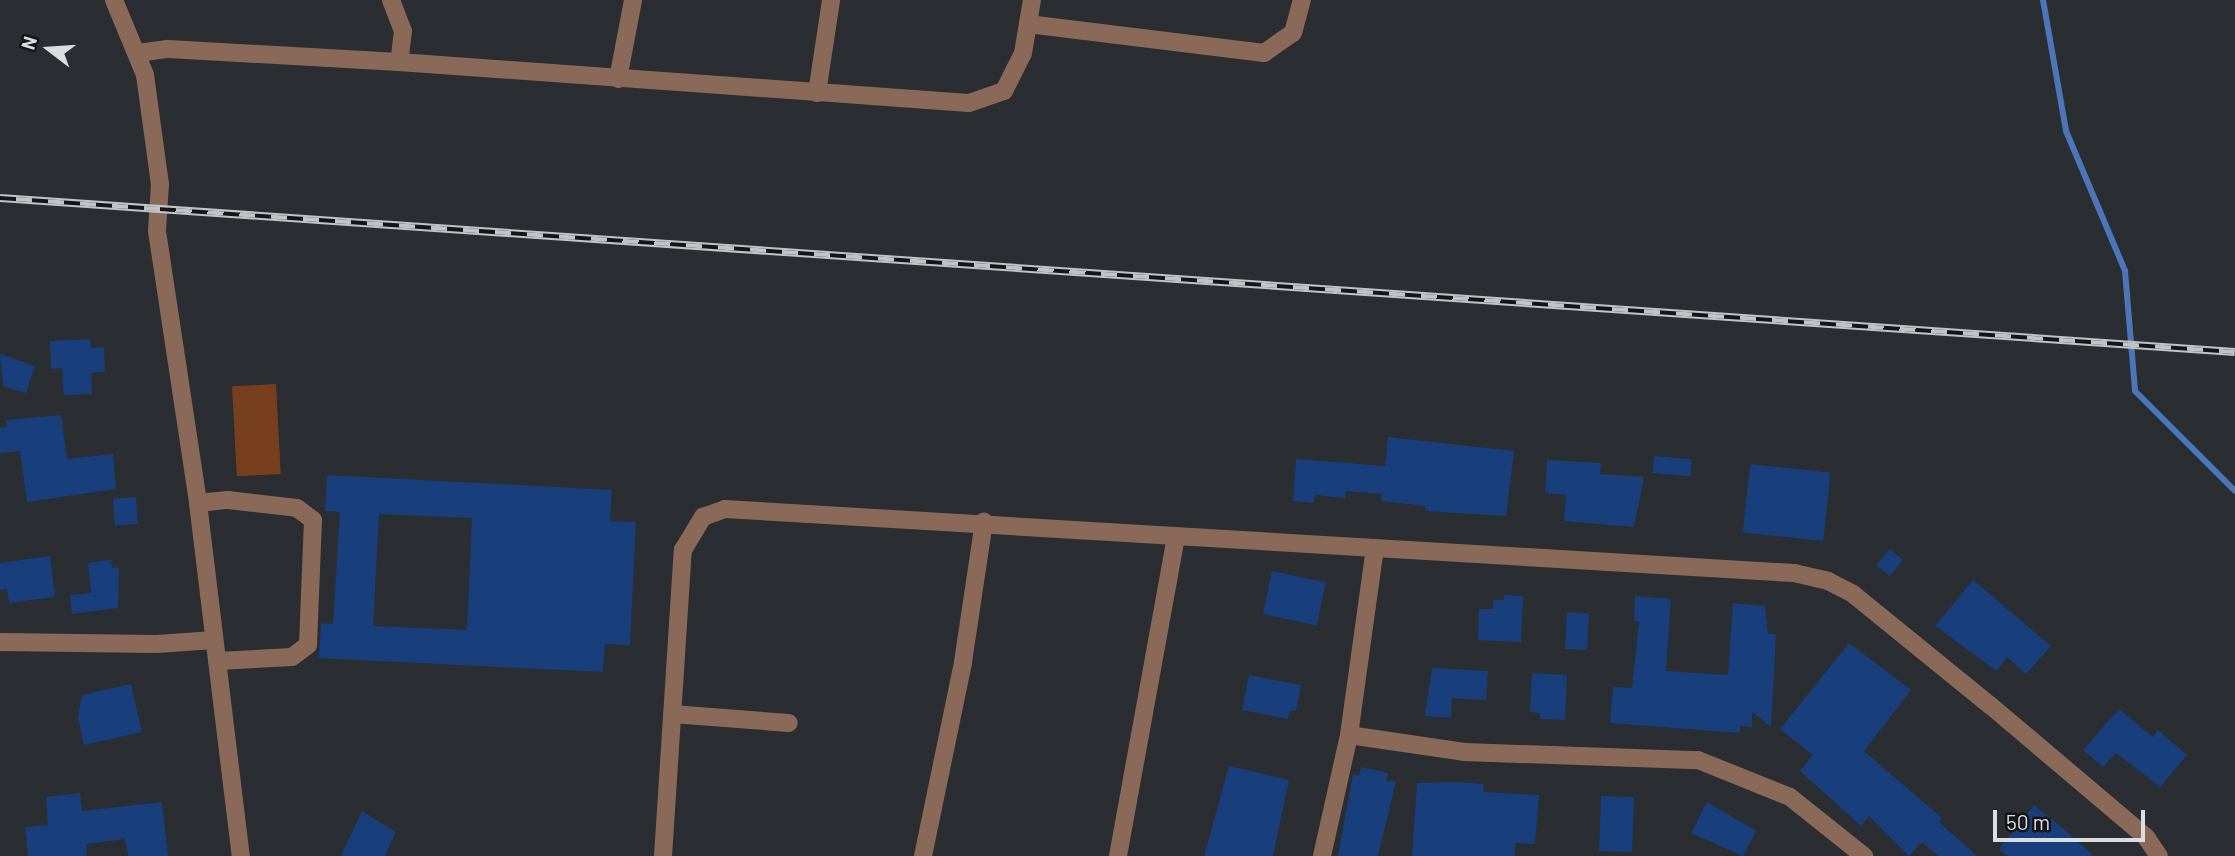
<!DOCTYPE html>
<style>
body{margin:0}
#map{position:relative;width:2235px;height:856px;overflow:hidden;background:#2a2d32;font-family:Barlow,sans-serif}
div>[style]{position:absolute}
.green>*{inset:0;background:#783f1f;transform-origin:0 0}
.stream>*{height:6px;margin:-3px;padding:0 3px;transform-origin:3px;border-radius:3px;background:#4c76b7}
.building>*{inset:0;background:#183f7b;transform-origin:0 0}
.minor>*{height:18px;margin:-9px;padding:0 9px;transform-origin:9px;border-radius:9px;background:#8b6959}
.rail>*{height:8px;margin-top:-4px;transform-origin:0;background:repeating-linear-gradient(90deg,#141518 0 16px,#c1c3c6 0 32px);box-sizing:border-box;border-block:2px solid #c1c3c6}
span{translate:-50% -50%;white-space:nowrap;text-align:center;line-height:1.15;-webkit-text-stroke:7px #141518;paint-order:stroke}
.north{position:absolute;left:14px;top:14px;width:70px;height:70px;-webkit-text-stroke:5px #141518;paint-order:stroke;rotate:287deg;font-size:19px;font-weight:700;line-height:28px;text-align:center;color:#dbdde0}
.north::after{content:'';display:block;margin:auto;width:24px;height:32px;background:#dbdde0;clip-path:polygon(50% 0,100% 100%,50% 72%,0 100%)}
.scale{position:absolute;left:1993px;top:810px;width:152px;height:32px;box-sizing:border-box;border:4px solid #dbdde0;border-top:0;padding-left:9px;font-size:21px;line-height:24px;white-space:nowrap;color:#dbdde0;-webkit-text-stroke:5px #141518;paint-order:stroke}
</style>
<div id="map">
<div class="green">
<i style="left:276px;top:384px;width:90px;height:44px;rotate:87deg"></i>
</div>
<div class="stream">
<i style="left:2043px;top:0;width:133px;rotate:80deg"></i>
<i style="left:2066px;top:131px;width:152px;rotate:67.1deg"></i>
<i style="left:2125px;top:271px;width:120px;rotate:85.2deg"></i>
<i style="left:2135px;top:391px;width:141px;rotate:45deg"></i>
</div>
<div class="building">
<i style="clip-path:polygon(90px 339px,91px 348px,104px 347px,105px 372px,91px 373px,92px 394px,64px 395px,62px 368px,51px 369px,50px 341px)"></i>
<i style="clip-path:polygon(0 354px,35px 366px,26px 393px,3px 386px)"></i>
<i style="clip-path:polygon(61px 415px,67px 459px,113px 454px,116px 489px,27px 502px,20px 451px,0 453px,0 428px,7px 427px,6px 420px)"></i>
<i style="clip-path:polygon(1388px 437px,1514px 451px,1506px 516px,1425px 511px,1425px 506px,1381px 501px,1382px 494px,1346px 491px,1345px 498px,1315px 495px,1314px 503px,1293px 501px,1296px 459px,1385px 466px)"></i>
<i style="left:1654px;top:456px;width:38px;height:17px;rotate:5deg"></i>
<i style="clip-path:polygon(1547px 460px,1601px 463px,1600px 474px,1644px 477px,1634px 527px,1564px 521px,1566px 495px,1545px 493px)"></i>
<i style="left:1750px;top:464px;width:81px;height:69px;rotate:6deg"></i>
<i style="clip-path:polygon(evenodd,327px 475px,612px 490px,610px 521px,636px 522px,630px 645px,605px 644px,603px 672px,319px 658px,321px 623px,333px 624px,340px 512px,325px 511px,327px 475px,379px 514px,472px 518px,467px 630px,373px 626px,379px 514px)"></i>
<i style="left:136px;top:497px;width:27px;height:23px;rotate:86deg"></i>
<i style="left:1890px;top:549px;width:17px;height:21px;rotate:40deg"></i>
<i style="clip-path:polygon(50px 556px,55px 597px,9px 603px,7px 589px,0 590px,0 563px)"></i>
<i style="clip-path:polygon(111px 560px,112px 568px,119px 567px,118px 608px,72px 614px,70px 595px,91px 593px,88px 563px)"></i>
<i style="left:1272px;top:571px;width:55px;height:44px;rotate:12deg"></i>
<i style="clip-path:polygon(1973px 580px,2051px 646px,2026px 674px,2007px 657px,1997px 671px,1935px 626px)"></i>
<i style="clip-path:polygon(1504px 595px,1523px 596px,1521px 642px,1478px 640px,1479px 609px,1493px 609px,1493px 600px,1504px 600px)"></i>
<i style="clip-path:polygon(1635px 596px,1671px 599px,1666px 671px,1728px 675px,1733px 603px,1765px 606px,1768px 634px,1776px 634px,1771px 727px,1752px 712px,1752px 727px,1740px 726px,1740px 733px,1610px 723px,1613px 687px,1632px 688px,1639px 622px,1634px 621px)"></i>
<i style="left:1567px;top:612px;width:22px;height:37px;rotate:3deg"></i>
<i style="clip-path:polygon(1849px 643px,1911px 690px,1864px 751px,1942px 818px,1939px 822px,1977px 856px,1938px 856px,1922px 842px,1909px 856px,1869px 816px,1861px 826px,1800px 771px,1813px 755px,1780px 729px)"></i>
<i style="clip-path:polygon(1432px 668px,1488px 671px,1486px 700px,1452px 698px,1451px 718px,1425px 716px)"></i>
<i style="clip-path:polygon(1532px 673px,1567px 675px,1565px 720px,1540px 719px,1540px 713px,1530px 712px)"></i>
<i style="clip-path:polygon(1249px 675px,1301px 685px,1296px 711px,1290px 710px,1288px 719px,1242px 710px)"></i>
<i style="clip-path:polygon(131px 684px,142px 732px,84px 745px,78px 718px,82px 695px)"></i>
<i style="clip-path:polygon(2119px 709px,2153px 737px,2158px 730px,2187px 755px,2160px 787px,2116px 753px,2103px 767px,2083px 750px)"></i>
<i style="clip-path:polygon(1229px 766px,1289px 780px,1273px 856px,1204px 856px)"></i>
<i style="clip-path:polygon(1361px 767px,1388px 773px,1386px 781px,1396px 781px,1378px 856px,1338px 856px,1353px 774px,1359px 776px)"></i>
<i style="clip-path:polygon(1456px 782px,1484px 784px,1483px 792px,1539px 795px,1535px 844px,1515px 843px,1515px 856px,1412px 856px,1417px 783px)"></i>
<i style="clip-path:polygon(80px 793px,82px 811px,162px 802px,168px 856px,128px 856px,125px 839px,86px 844px,87px 856px,28px 856px,25px 827px,48px 825px,46px 797px)"></i>
<i style="left:1601px;top:796px;width:33px;height:55px;rotate:2deg"></i>
<i style="clip-path:polygon(1707px 802px,1756px 831px,1743px 856px,1691px 833px)"></i>
<i style="clip-path:polygon(2034px 805px,2060px 826px,2094px 856px,2008px 856px,1999px 849px)"></i>
<i style="clip-path:polygon(362px 811px,396px 832px,385px 856px,341px 856px)"></i>
</div>
<div class="minor">
<i style="left:114px;top:0;width:81px;rotate:67.5deg"></i>
<i style="left:145px;top:75px;width:110px;rotate:82.2deg"></i>
<i style="left:160px;top:184px;width:47px;rotate:93.7deg"></i>
<i style="left:157px;top:231px;width:275px;rotate:81.4deg"></i>
<i style="left:198px;top:503px;width:356px;rotate:83.1deg"></i>
<i style="left:391px;top:0;width:33px;rotate:69deg"></i>
<i style="left:403px;top:31px;width:31px;rotate:97deg"></i>
<i style="left:1028px;top:24px;width:238px;rotate:7deg"></i>
<i style="left:1264px;top:53px;width:35px;rotate:-35deg"></i>
<i style="left:1293px;top:33px;width:34px;rotate:-75deg"></i>
<i style="left:138px;top:53px;width:30px;rotate:-8deg"></i>
<i style="left:168px;top:49px;width:231px;rotate:3.2deg"></i>
<i style="left:399px;top:62px;width:571px;rotate:4.11deg"></i>
<i style="left:969px;top:103px;width:37px;rotate:-19deg"></i>
<i style="left:1004px;top:91px;width:42px;rotate:-63.4deg"></i>
<i style="left:1023px;top:53px;width:54px;rotate:-80.4deg"></i>
<i style="left:618px;top:79px;width:80px;rotate:-79.2deg"></i>
<i style="left:817px;top:93px;width:94px;rotate:-81.4deg"></i>
<i style="left:198px;top:503px;width:30px;rotate:-6deg"></i>
<i style="left:228px;top:500px;width:69px;rotate:6.6deg"></i>
<i style="left:297px;top:508px;width:20px;rotate:37deg"></i>
<i style="left:313px;top:520px;width:125px;rotate:92.3deg"></i>
<i style="left:308px;top:645px;width:20px;rotate:143deg"></i>
<i style="left:292px;top:657px;width:75px;rotate:176.9deg"></i>
<i style="left:0;top:642px;width:157px;rotate:0.7deg"></i>
<i style="left:157px;top:644px;width:57px;rotate:-4deg"></i>
<i style="left:672px;top:714px;width:117px;rotate:4.4deg"></i>
<i style="left:1349px;top:735px;width:116px;rotate:8.4deg"></i>
<i style="left:1464px;top:752px;width:234px;rotate:2deg"></i>
<i style="left:1698px;top:760px;width:99px;rotate:21.9deg"></i>
<i style="left:1790px;top:797px;width:95px;rotate:38.6deg"></i>
<i style="left:663px;top:856px;width:307px;rotate:-86.3deg"></i>
<i style="left:683px;top:550px;width:39px;rotate:-59deg"></i>
<i style="left:703px;top:517px;width:23px;rotate:-20deg"></i>
<i style="left:725px;top:509px;width:1071px;rotate:3.43deg"></i>
<i style="left:1794px;top:573px;width:35px;rotate:13deg"></i>
<i style="left:1828px;top:581px;width:28px;rotate:27deg"></i>
<i style="left:1853px;top:594px;width:178px;rotate:39.1deg"></i>
<i style="left:1991px;top:706px;width:203px;rotate:40.2deg"></i>
<i style="left:2146px;top:837px;width:23px;rotate:56deg"></i>
<i style="left:923px;top:856px;width:198px;rotate:-78.3deg"></i>
<i style="left:963px;top:662px;width:142px;rotate:-81.5deg"></i>
<i style="left:1118px;top:856px;width:324px;rotate:-79.7deg"></i>
<i style="left:1322px;top:856px;width:124px;rotate:-77.4deg"></i>
<i style="left:1349px;top:735px;width:189px;rotate:-82.1deg"></i>
</div>
<div class="rail">
<i style="left:0;top:198px;width:2240px;rotate:3.94deg"></i>
</div>
<div class="north">N</div>
<div class="scale">50 m</div>
</div>
